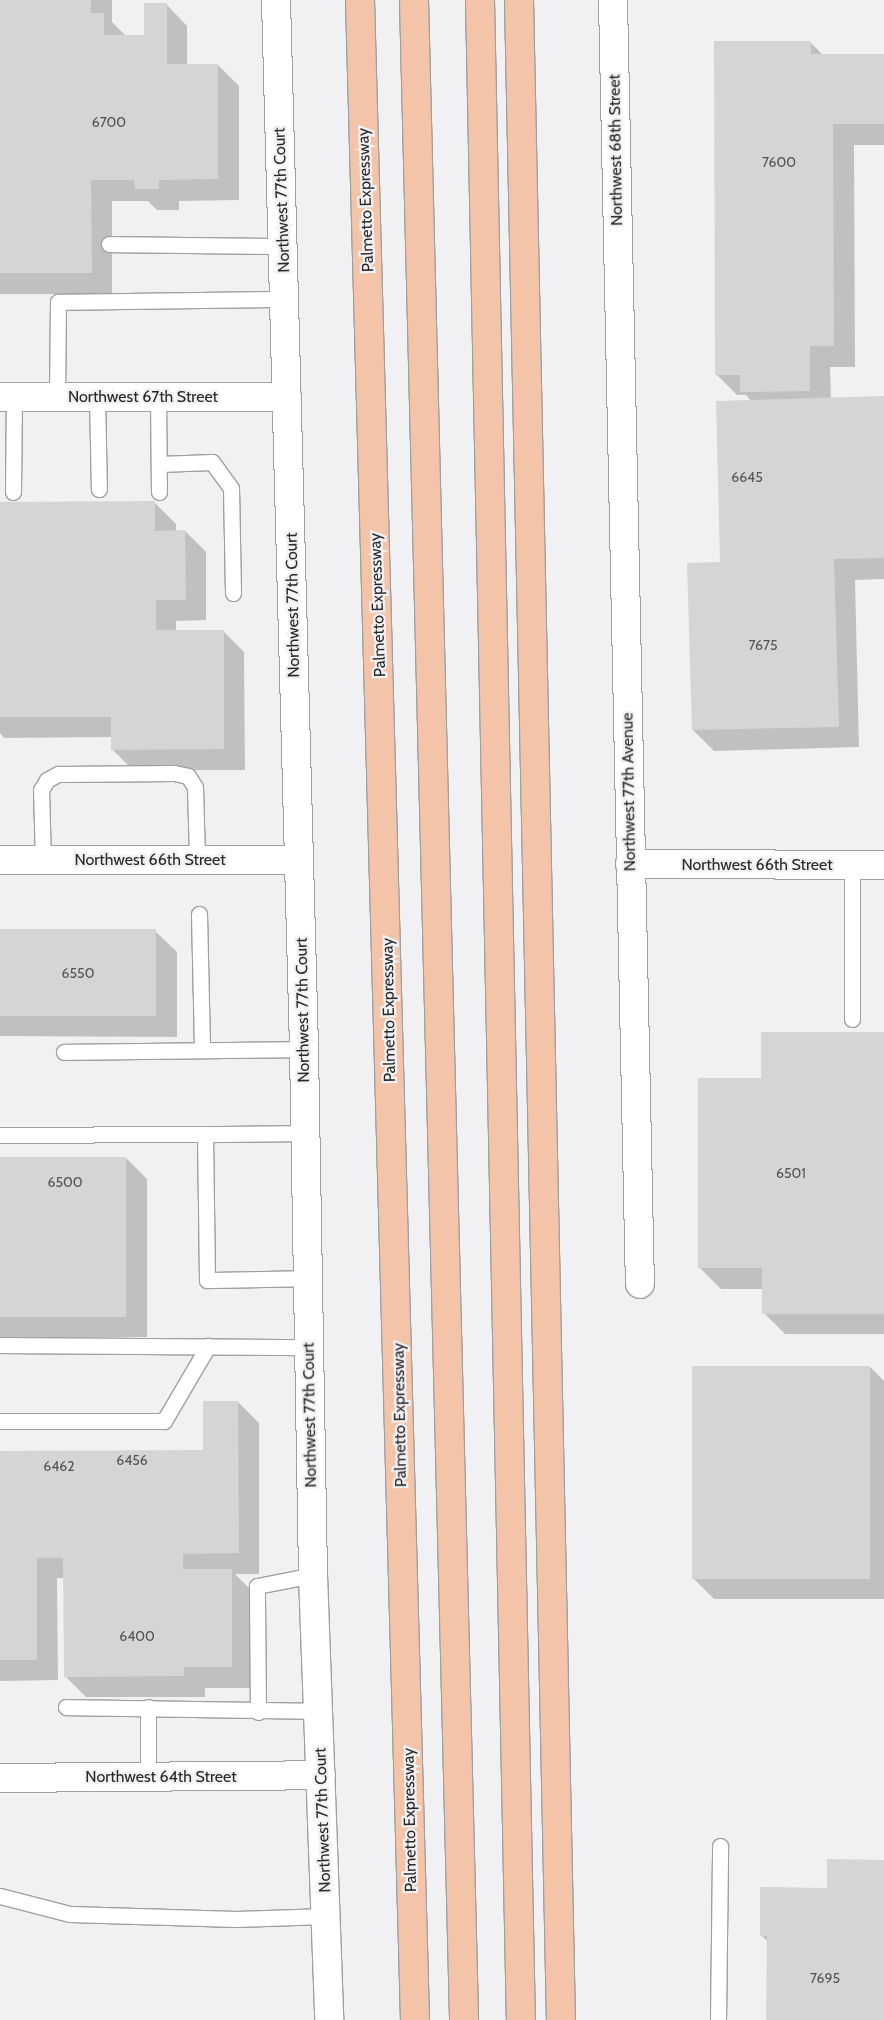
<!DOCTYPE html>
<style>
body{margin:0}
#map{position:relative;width:884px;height:2020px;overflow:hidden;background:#f1f1f4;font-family:Cabin,sans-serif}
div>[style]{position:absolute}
.shadow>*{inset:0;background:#0003}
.building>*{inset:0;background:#d7d5d3;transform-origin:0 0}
.roads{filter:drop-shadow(1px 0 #9fa0a2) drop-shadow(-1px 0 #9fa0a2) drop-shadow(0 1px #9fa0a2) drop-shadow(0 -1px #9fa0a2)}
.lane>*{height:15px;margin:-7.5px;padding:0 7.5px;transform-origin:7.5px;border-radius:7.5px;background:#fff}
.street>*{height:28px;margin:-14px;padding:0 14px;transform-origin:14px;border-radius:14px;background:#fff}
.secondary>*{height:28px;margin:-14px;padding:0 14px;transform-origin:14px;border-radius:14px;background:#fff}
.highway>*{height:28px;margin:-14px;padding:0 14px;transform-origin:14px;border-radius:14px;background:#f4c4a8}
span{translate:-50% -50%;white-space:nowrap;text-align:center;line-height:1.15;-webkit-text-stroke:4.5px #f1f1f4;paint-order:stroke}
.number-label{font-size:14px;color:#545354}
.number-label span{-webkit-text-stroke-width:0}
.street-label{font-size:16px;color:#282829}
</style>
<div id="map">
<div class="shadow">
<i style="clip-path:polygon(0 0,112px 0,112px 22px,125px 35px,145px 36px,166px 4px,187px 26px,187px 66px,218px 65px,239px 86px,239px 200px,179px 201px,179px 210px,157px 210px,148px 201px,112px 201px,112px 294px,0 294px)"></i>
<i style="clip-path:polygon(810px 42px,824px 56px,884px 56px,884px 145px,854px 145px,855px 367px,830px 367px,831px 399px,884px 398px,884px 579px,855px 580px,859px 747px,714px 751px,693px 730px,751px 401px,746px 395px,737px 395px,716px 374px)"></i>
<i style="clip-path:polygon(155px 503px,176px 524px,176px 531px,185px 531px,206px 552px,206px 620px,176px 621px,176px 631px,223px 631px,244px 652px,245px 770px,133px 770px,112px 749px,112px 737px,4px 738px,0 733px,0 504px)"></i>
<i style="clip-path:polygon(0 931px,155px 931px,177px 952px,177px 1037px,0 1036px)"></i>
<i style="clip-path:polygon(884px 1033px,884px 1334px,785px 1334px,764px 1313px,764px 1289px,721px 1289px,700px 1268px)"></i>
<i style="clip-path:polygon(0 1158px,126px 1158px,147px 1179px,147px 1337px,0 1337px)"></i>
<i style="clip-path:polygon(870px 1367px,884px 1381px,884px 1599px,714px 1599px,693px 1578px)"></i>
<i style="clip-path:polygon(238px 1402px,259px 1423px,259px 1574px,235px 1574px,252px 1591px,253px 1688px,205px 1688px,205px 1697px,86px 1697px,65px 1676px,64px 1578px,57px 1578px,58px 1680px,0 1681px,0 1452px,204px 1452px)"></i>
<i style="clip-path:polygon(884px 1861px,884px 2020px,768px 2020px,769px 1943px,761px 1935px,829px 1889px)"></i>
</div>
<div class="building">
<i style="clip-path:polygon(0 0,91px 0,91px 13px,104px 13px,104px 35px,144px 35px,144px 3px,167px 3px,167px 64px,218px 64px,218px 179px,159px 180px,159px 189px,135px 189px,134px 180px,91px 180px,92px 273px,0 273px)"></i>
<i style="clip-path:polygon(714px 41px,811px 41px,811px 54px,884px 54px,884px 124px,833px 124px,834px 346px,810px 346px,810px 391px,740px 392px,740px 375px,715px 375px)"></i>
<i style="clip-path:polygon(884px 396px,884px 558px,834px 559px,839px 727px,692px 730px,687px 563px,720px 562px,716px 401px)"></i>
<i style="clip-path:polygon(155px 501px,155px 531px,185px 530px,186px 600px,156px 600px,156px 630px,224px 630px,224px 749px,111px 750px,111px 717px,0 717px,0 502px)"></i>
<i style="left:0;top:929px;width:156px;height:87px"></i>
<i style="clip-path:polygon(761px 1032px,884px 1032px,884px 1314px,762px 1314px,762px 1268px,698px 1268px,698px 1078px,761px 1078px)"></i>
<i style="left:0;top:1157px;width:126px;height:160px"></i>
<i style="left:692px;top:1366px;width:178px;height:213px"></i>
<i style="clip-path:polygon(203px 1401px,238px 1401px,239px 1553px,183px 1554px,183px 1569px,232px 1569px,232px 1667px,184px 1667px,184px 1676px,64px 1677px,63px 1558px,37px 1558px,37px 1660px,0 1660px,0 1451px,203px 1450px)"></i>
<i style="clip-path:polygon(827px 1859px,884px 1860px,884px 2020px,766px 2020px,767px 1936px,760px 1936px,760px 1887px,827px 1888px)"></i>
</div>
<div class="roads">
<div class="lane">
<i style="left:109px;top:244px;width:175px;rotate:0.7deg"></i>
<i style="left:57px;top:397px;width:95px;rotate:-89.4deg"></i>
<i style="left:58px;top:302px;width:227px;rotate:-0.8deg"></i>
<i style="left:97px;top:397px;width:92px;rotate:88.8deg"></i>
<i style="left:158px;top:397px;width:95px;rotate:89.4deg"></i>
<i style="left:159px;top:464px;width:53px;rotate:-2.2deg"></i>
<i style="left:212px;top:462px;width:32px;rotate:54deg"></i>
<i style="left:231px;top:488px;width:105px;rotate:88.9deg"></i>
<i style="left:13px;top:492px;width:95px;rotate:-89.4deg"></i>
<i style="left:43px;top:861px;width:71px;rotate:-91.6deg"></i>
<i style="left:41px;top:790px;width:12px;rotate:-59deg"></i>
<i style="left:47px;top:780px;width:13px;rotate:-29deg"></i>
<i style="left:58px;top:774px;width:116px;rotate:-0.5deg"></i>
<i style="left:174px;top:773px;width:14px;rotate:12deg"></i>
<i style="left:188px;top:776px;width:13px;rotate:58deg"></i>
<i style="left:195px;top:787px;width:73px;rotate:88.4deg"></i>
<i style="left:852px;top:865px;width:154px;rotate:90deg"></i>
<i style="left:199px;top:914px;width:135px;rotate:88.7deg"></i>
<i style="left:64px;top:1052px;width:240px;rotate:-0.7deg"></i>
<i style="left:305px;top:1133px;width:100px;rotate:179.4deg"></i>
<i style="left:205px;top:1134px;width:146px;rotate:89.2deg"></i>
<i style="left:207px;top:1280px;width:100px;rotate:-1.1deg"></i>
<i style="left:0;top:1135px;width:205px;rotate:-0.3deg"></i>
<i style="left:0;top:1345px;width:309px;rotate:0.4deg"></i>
<i style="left:0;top:1421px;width:164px"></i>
<i style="left:164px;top:1421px;width:87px;rotate:-59.6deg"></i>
<i style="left:66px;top:1707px;width:253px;rotate:0.9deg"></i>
<i style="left:148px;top:1707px;width:70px;rotate:90deg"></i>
<i style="left:258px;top:1712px;width:126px;rotate:-90.5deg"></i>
<i style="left:257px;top:1586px;width:57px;rotate:-11.1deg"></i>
<i style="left:0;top:1896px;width:72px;rotate:14.4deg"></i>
<i style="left:70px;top:1914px;width:166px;rotate:1.7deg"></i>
<i style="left:236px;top:1919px;width:90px;rotate:-1.9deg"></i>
<i style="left:718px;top:2020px;width:174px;rotate:-89.3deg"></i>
</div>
<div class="street">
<i style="left:613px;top:0;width:1284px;rotate:88.8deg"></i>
<i style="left:0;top:397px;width:287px"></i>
<i style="left:0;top:860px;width:299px"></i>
<i style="left:630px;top:864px;width:254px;rotate:0.2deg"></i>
<i style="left:0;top:1778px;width:321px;rotate:-0.5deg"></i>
</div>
<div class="secondary">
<i style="left:276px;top:0;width:1049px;rotate:88.47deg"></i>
<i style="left:304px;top:1049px;width:526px;rotate:89.02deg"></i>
<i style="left:313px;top:1575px;width:445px;rotate:87.9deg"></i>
</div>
<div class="highway">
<i style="left:360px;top:0;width:2021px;rotate:88.44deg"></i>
<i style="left:414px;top:0;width:2021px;rotate:88.58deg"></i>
<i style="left:480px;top:0;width:2020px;rotate:88.84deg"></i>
<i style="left:519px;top:0;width:2020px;rotate:88.81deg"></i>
</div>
</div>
<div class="number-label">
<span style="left:109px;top:122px">6700</span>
<span style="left:779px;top:162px">7600</span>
<span style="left:747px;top:477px">6645</span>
<span style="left:763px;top:645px">7675</span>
<span style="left:78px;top:973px">6550</span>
<span style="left:791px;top:1173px">6501</span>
<span style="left:65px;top:1182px">6500</span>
<span style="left:132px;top:1460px">6456</span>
<span style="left:59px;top:1466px">6462</span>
<span style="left:137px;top:1636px">6400</span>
<span style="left:825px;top:1978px">7695</span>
</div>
<div class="street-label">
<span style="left:616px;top:150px;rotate:-91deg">Northwest 68th Street</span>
<span style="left:282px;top:200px;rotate:-92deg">Northwest 77th Court</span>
<span style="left:366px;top:200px;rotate:-92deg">Palmetto Expressway</span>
<span style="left:143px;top:397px">Northwest 67th Street</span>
<span style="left:293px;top:605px;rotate:-91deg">Northwest 77th Court</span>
<span style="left:378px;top:605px;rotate:-92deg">Palmetto Expressway</span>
<span style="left:629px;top:792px;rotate:-91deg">Northwest 77th Avenue</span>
<span style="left:150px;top:860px">Northwest 66th Street</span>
<span style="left:757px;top:865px">Northwest 66th Street</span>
<span style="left:303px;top:1010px;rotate:-91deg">Northwest 77th Court</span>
<span style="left:389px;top:1010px;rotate:-91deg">Palmetto Expressway</span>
<span style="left:310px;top:1415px;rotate:-91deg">Northwest 77th Court</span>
<span style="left:400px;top:1415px;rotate:-91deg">Palmetto Expressway</span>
<span style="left:161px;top:1777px">Northwest 64th Street</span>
<span style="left:323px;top:1820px;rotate:-92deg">Northwest 77th Court</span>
<span style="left:410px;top:1820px;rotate:-91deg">Palmetto Expressway</span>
</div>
</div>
